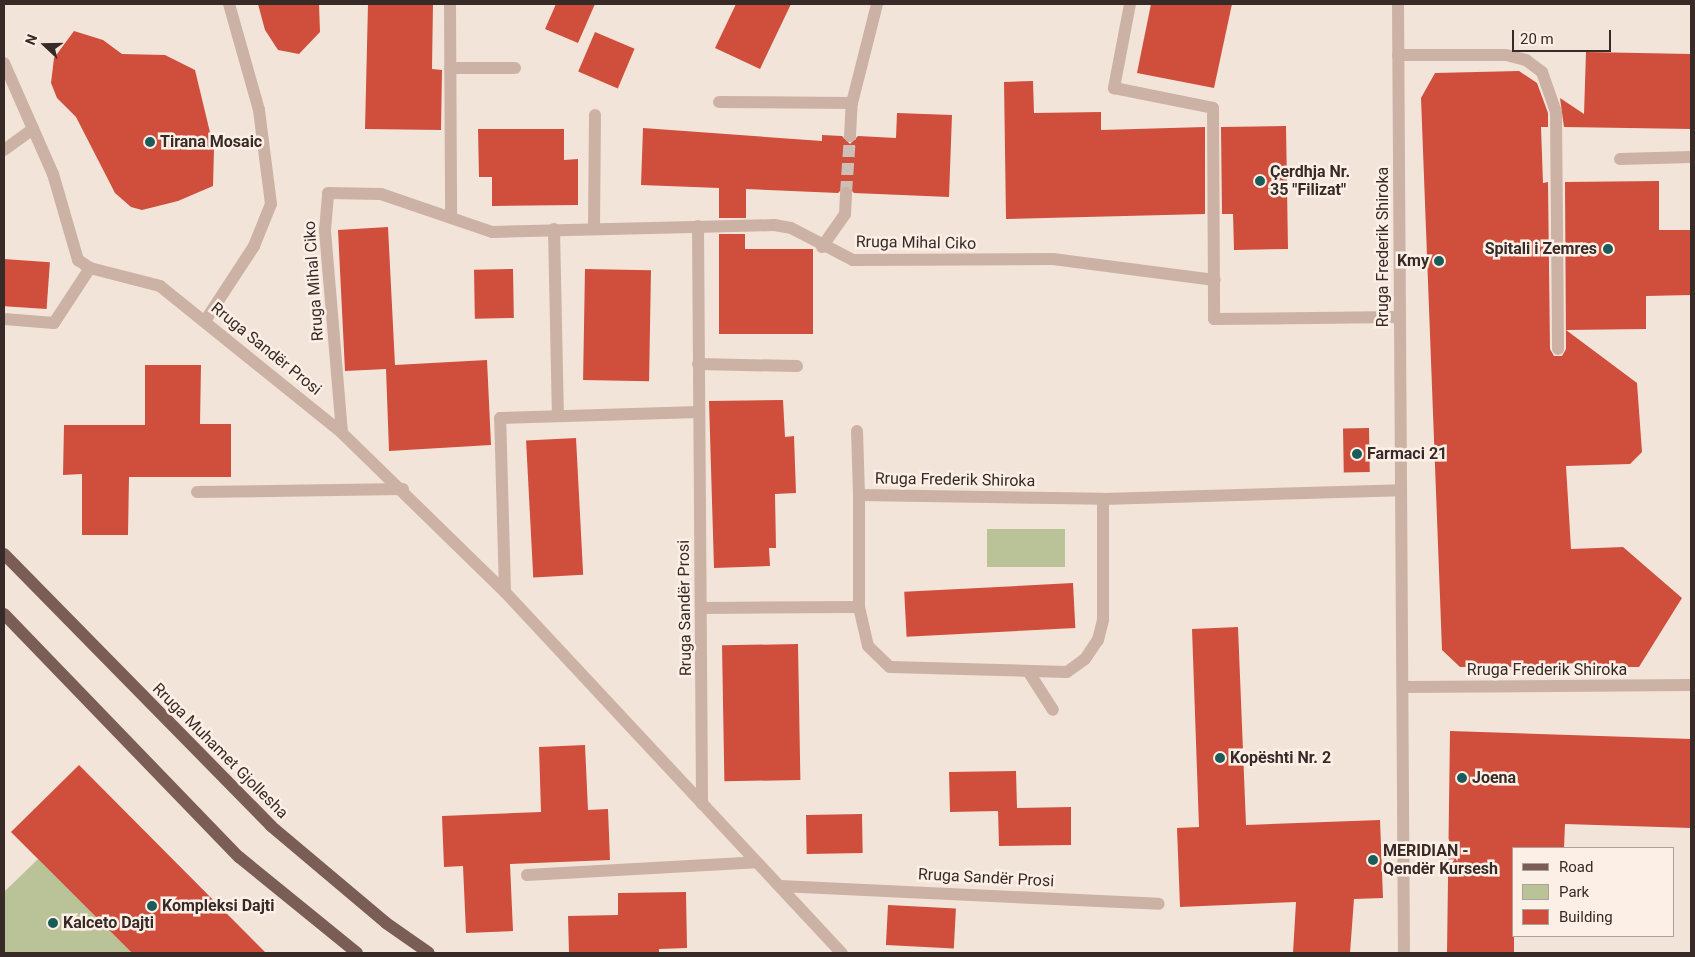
<!DOCTYPE html>
<meta charset="utf-8">
<style>
body{margin:0}
#map{position:relative;width:1695px;height:957px;overflow:hidden;background:#f3e4d9;font-family:Roboto,sans-serif}
div>[style]{position:absolute}
.green>*{inset:0;background:#bac398;transform-origin:0 0}
.building>*{inset:0;background:#cf4f3c;transform-origin:0 0}
.minor-tunnel>*{height:12px;margin-top:-6px;transform-origin:0;background:repeating-linear-gradient(90deg,#cdbfb5 0 12px,transparent 0 18px)}
.minor>*{height:12px;margin:-6px;padding:0 6px;transform-origin:6px;border-radius:6px;background:#ccb2a4}
.major>*{height:12px;margin:-6px;padding:0 6px;transform-origin:6px;border-radius:6px;background:#7a5e56}
.dots>*{width:14px;height:14px;translate:-50% -50%;box-sizing:border-box;border:2px solid #fbefe6;border-radius:50%}
span{translate:-50% -50%;white-space:nowrap;text-align:center;line-height:1.15;-webkit-text-stroke:5px #fbefe6;paint-order:stroke}
.poi-label{font-size:16px;color:#372a27;font-weight:700}
.left{translate:0 -50%;text-align:left}
.right{translate:-100% -50%;text-align:right}
.street-label{font-size:16px;color:#372a27}
.frame{position:absolute;inset:0;border:5px solid #372a27;pointer-events:none}
.legend{position:absolute;left:1512px;top:847px;width:162px;height:90px;box-sizing:border-box;background:#fbefe6;border:1px solid #ada09a;margin:0;padding:6px 9px;list-style:none;font-size:15px;color:#372a27}
.legend li{display:flex;align-items:center;gap:10px;height:25px}
.legend b{width:25px;border:1px solid #ada09a}
.north{position:absolute;left:20px;top:20px;width:50px;height:50px;-webkit-text-stroke:4px #fbefe6;paint-order:stroke;rotate:291deg;font-size:14px;font-weight:700;line-height:20px;text-align:center;color:#372a27}
.north::after{content:'';display:block;margin:auto;width:18px;height:22px;background:#372a27;clip-path:polygon(50% 0,100% 100%,50% 72%,0 100%)}
.scale{position:absolute;left:1512px;top:30px;width:99px;height:22px;box-sizing:border-box;border:2px solid #372a27;border-top:0;padding-left:6px;font-size:15px;line-height:18px;white-space:nowrap;color:#372a27;-webkit-text-stroke:4px #fbefe6;paint-order:stroke}
</style>
<div id="map">
<div class="green">
<i style="left:987px;top:529px;width:78px;height:38px"></i>
<i style="clip-path:polygon(38px 859px,132px 953px,4px 953px,4px 892px)"></i>
</div>
<div class="building">
<i style="clip-path:polygon(258px 4px,319px 4px,320px 32px,299px 54px,278px 50px,265px 30px)"></i>
<i style="clip-path:polygon(368px 4px,433px 4px,432px 69px,442px 70px,441px 130px,365px 129px)"></i>
<i style="clip-path:polygon(556px 4px,595px 4px,578px 43px,545px 29px)"></i>
<i style="clip-path:polygon(736px 4px,791px 4px,760px 69px,715px 48px)"></i>
<i style="clip-path:polygon(1151px 4px,1232px 4px,1214px 88px,1137px 73px)"></i>
<i style="clip-path:polygon(74px 31px,103px 40px,122px 54px,165px 55px,195px 70px,214px 149px,213px 186px,178px 201px,142px 210px,131px 207px,115px 193px,76px 117px,57px 98px,51px 83px,54px 58px)"></i>
<i style="left:595px;top:32px;width:43px;height:43px;rotate:23deg"></i>
<i style="clip-path:polygon(1586px 52px,1691px 54px,1691px 129px,1564px 127px,1560px 98px,1584px 114px)"></i>
<i style="clip-path:polygon(1519px 71px,1537px 83px,1548px 113px,1548px 127px,1541px 127px,1543px 183px,1548px 182px,1550px 349px,1554px 356px,1562px 356px,1566px 349px,1565px 182px,1659px 181px,1659px 230px,1691px 230px,1691px 295px,1646px 296px,1646px 329px,1566px 330px,1637px 383px,1642px 452px,1630px 464px,1566px 466px,1571px 549px,1623px 547px,1682px 598px,1639px 667px,1460px 667px,1442px 650px,1421px 98px,1435px 73px)"></i>
<i style="clip-path:polygon(1033px 81px,1034px 113px,1101px 112px,1101px 130px,1205px 127px,1205px 214px,1006px 219px,1004px 82px)"></i>
<i style="clip-path:polygon(897px 113px,952px 115px,949px 197px,854px 193px,846px 185px,838px 193px,746px 189px,746px 218px,719px 218px,719px 188px,641px 185px,643px 128px,822px 141px,822px 135px,842px 136px,850px 144px,858px 136px,896px 138px)"></i>
<i style="clip-path:polygon(1286px 126px,1288px 249px,1234px 250px,1233px 214px,1222px 214px,1221px 127px)"></i>
<i style="clip-path:polygon(478px 129px,564px 129px,564px 160px,578px 159px,578px 205px,492px 206px,492px 177px,479px 177px)"></i>
<i style="clip-path:polygon(388px 227px,395px 365px,487px 360px,491px 445px,389px 451px,386px 369px,345px 371px,338px 230px)"></i>
<i style="clip-path:polygon(719px 234px,745px 234px,745px 249px,813px 249px,813px 334px,719px 334px)"></i>
<i style="left:4px;top:259px;width:46px;height:47px;rotate:4deg"></i>
<i style="left:513px;top:269px;width:49px;height:39px;rotate:89deg"></i>
<i style="left:585px;top:269px;width:66px;height:111px;rotate:1deg"></i>
<i style="clip-path:polygon(145px 365px,201px 365px,200px 424px,231px 424px,231px 477px,129px 477px,128px 535px,82px 535px,82px 474px,63px 475px,64px 425px,145px 425px)"></i>
<i style="clip-path:polygon(783px 400px,785px 437px,794px 436px,796px 493px,775px 494px,776px 548px,769px 548px,770px 566px,714px 568px,709px 401px)"></i>
<i style="left:1369px;top:428px;width:44px;height:26px;rotate:89deg"></i>
<i style="left:576px;top:438px;width:137px;height:50px;rotate:87deg"></i>
<i style="left:1073px;top:583px;width:45px;height:169px;rotate:87deg"></i>
<i style="clip-path:polygon(1238px 627px,1246px 825px,1380px 820px,1383px 898px,1354px 899px,1350px 953px,1293px 953px,1296px 902px,1180px 907px,1177px 828px,1199px 827px,1192px 629px)"></i>
<i style="left:798px;top:644px;width:136px;height:76px;rotate:89deg"></i>
<i style="clip-path:polygon(1450px 731px,1691px 739px,1691px 828px,1565px 824px,1564px 848px,1514px 848px,1514px 953px,1447px 953px)"></i>
<i style="clip-path:polygon(585px 745px,588px 810px,608px 809px,610px 860px,510px 864px,513px 931px,466px 933px,463px 866px,444px 867px,442px 816px,541px 812px,539px 747px)"></i>
<i style="clip-path:polygon(79px 765px,266px 953px,132px 953px,11px 832px)"></i>
<i style="clip-path:polygon(1016px 771px,1017px 808px,1071px 807px,1071px 845px,999px 846px,998px 811px,950px 812px,949px 772px)"></i>
<i style="left:862px;top:814px;width:39px;height:56px;rotate:89deg"></i>
<i style="clip-path:polygon(686px 892px,687px 948px,659px 949px,659px 953px,569px 953px,568px 916px,618px 915px,618px 893px)"></i>
<i style="left:888px;top:905px;width:68px;height:40px;rotate:3deg"></i>
</div>
<div class="minor-tunnel">
<i style="left:846px;top:193px;width:57px;rotate:-86deg"></i>
</div>
<div class="minor">
<i style="left:450px;top:4px;width:214px;rotate:89.7deg"></i>
<i style="left:1130px;top:4px;width:86px;rotate:100.8deg"></i>
<i style="left:1114px;top:88px;width:101px;rotate:11.4deg"></i>
<i style="left:1213px;top:108px;width:211px;rotate:89.7deg"></i>
<i style="left:1214px;top:319px;width:186px;rotate:-0.6deg"></i>
<i style="left:1398px;top:4px;width:949px;rotate:89.64deg"></i>
<i style="left:1398px;top:55px;width:108px"></i>
<i style="left:1506px;top:55px;width:21px;rotate:14deg"></i>
<i style="left:1526px;top:60px;width:20px;rotate:37deg"></i>
<i style="left:1542px;top:72px;width:42px;rotate:70.7deg"></i>
<i style="left:1556px;top:112px;width:237px;rotate:89.5deg"></i>
<i style="left:4px;top:63px;width:121px;rotate:66.2deg"></i>
<i style="left:53px;top:174px;width:90px;rotate:73.8deg"></i>
<i style="left:78px;top:260px;width:14px;rotate:34deg"></i>
<i style="left:90px;top:268px;width:72px;rotate:14.4deg"></i>
<i style="left:160px;top:286px;width:234px;rotate:38.9deg"></i>
<i style="left:342px;top:433px;width:228px;rotate:44.3deg"></i>
<i style="left:505px;top:592px;width:494px;rotate:47deg"></i>
<i style="left:450px;top:68px;width:65px"></i>
<i style="left:719px;top:102px;width:133px;rotate:0.4deg"></i>
<i style="left:850px;top:136px;width:33px;rotate:-87deg"></i>
<i style="left:852px;top:103px;width:102px;rotate:-75.8deg"></i>
<i style="left:4px;top:150px;width:36px;rotate:-36deg"></i>
<i style="left:1620px;top:159px;width:71px;rotate:-1.6deg"></i>
<i style="left:698px;top:226px;width:578px;rotate:89.6deg"></i>
<i style="left:594px;top:228px;width:113px;rotate:-89.5deg"></i>
<i style="left:554px;top:229px;width:187px;rotate:88.8deg"></i>
<i style="left:822px;top:247px;width:40px;rotate:-55.1deg"></i>
<i style="left:845px;top:214px;width:21px;rotate:-87deg"></i>
<i style="left:4px;top:319px;width:50px;rotate:4.6deg"></i>
<i style="left:54px;top:323px;width:66px;rotate:-56.8deg"></i>
<i style="left:205px;top:321px;width:90px;rotate:-56.8deg"></i>
<i style="left:254px;top:246px;width:45px;rotate:-68deg"></i>
<i style="left:271px;top:204px;width:95px;rotate:-97.3deg"></i>
<i style="left:259px;top:110px;width:110px;rotate:-105.8deg"></i>
<i style="left:698px;top:364px;width:99px;rotate:1.2deg"></i>
<i style="left:857px;top:431px;width:64px;rotate:88.2deg"></i>
<i style="left:342px;top:433px;width:204px;rotate:-94.8deg"></i>
<i style="left:325px;top:230px;width:37px;rotate:-85deg"></i>
<i style="left:328px;top:193px;width:53px;rotate:1.1deg"></i>
<i style="left:381px;top:194px;width:117px;rotate:18.9deg"></i>
<i style="left:492px;top:232px;width:282px;rotate:-1.4deg"></i>
<i style="left:774px;top:225px;width:17px;rotate:10deg"></i>
<i style="left:791px;top:228px;width:70px;rotate:27.3deg"></i>
<i style="left:853px;top:260px;width:200px;rotate:-0.3deg"></i>
<i style="left:1053px;top:259px;width:163px;rotate:7.4deg"></i>
<i style="left:197px;top:492px;width:206px;rotate:-0.8deg"></i>
<i style="left:505px;top:592px;width:174px;rotate:-91.6deg"></i>
<i style="left:500px;top:418px;width:199px;rotate:-1.7deg"></i>
<i style="left:859px;top:607px;width:40px;rotate:77deg"></i>
<i style="left:868px;top:646px;width:30px;rotate:44deg"></i>
<i style="left:890px;top:667px;width:177px;rotate:1.6deg"></i>
<i style="left:1067px;top:672px;width:22px;rotate:-36deg"></i>
<i style="left:1085px;top:659px;width:23px;rotate:-56deg"></i>
<i style="left:1098px;top:640px;width:21px;rotate:-76deg"></i>
<i style="left:1103px;top:620px;width:121px;rotate:-90deg"></i>
<i style="left:701px;top:608px;width:158px;rotate:-0.4deg"></i>
<i style="left:859px;top:607px;width:112px;rotate:-90deg"></i>
<i style="left:859px;top:495px;width:244px;rotate:0.9deg"></i>
<i style="left:1103px;top:499px;width:298px;rotate:-1.7deg"></i>
<i style="left:1028px;top:671px;width:46px;rotate:57.3deg"></i>
<i style="left:1403px;top:687px;width:288px;rotate:-0.4deg"></i>
<i style="left:527px;top:875px;width:230px;rotate:-3.2deg"></i>
<i style="left:780px;top:886px;width:379px;rotate:2.7deg"></i>
</div>
<div class="major">
<i style="left:4px;top:554px;width:381px;rotate:45.5deg"></i>
<i style="left:271px;top:826px;width:150px;rotate:40.1deg"></i>
<i style="left:386px;top:923px;width:52px;rotate:34.9deg"></i>
<i style="left:4px;top:614px;width:338px;rotate:46deg"></i>
<i style="left:239px;top:857px;width:152px;rotate:39.1deg"></i>
</div>
<div class="dots">
<i style="left:150px;top:142px;background:#195c59"></i>
<i style="left:1260px;top:181px;background:#195c59"></i>
<i style="left:1608px;top:249px;background:#195c59"></i>
<i style="left:1439px;top:261px;background:#195c59"></i>
<i style="left:1357px;top:454px;background:#195c59"></i>
<i style="left:1220px;top:758px;background:#195c59"></i>
<i style="left:1462px;top:778px;background:#195c59"></i>
<i style="left:1373px;top:860px;background:#195c59"></i>
<i style="left:152px;top:906px;background:#195c59"></i>
<i style="left:53px;top:923px;background:#195c59"></i>
</div>
<div class="poi-label">
<span class="left" style="left:160px;top:142px">Tirana Mosaic</span>
<span class="left" style="left:1270px;top:181px">Çerdhja Nr.<br>35 "Filizat"</span>
<span class="right" style="left:1597px;top:249px">Spitali i Zemres</span>
<span class="right" style="left:1429px;top:261px">Kmy</span>
<span class="left" style="left:1367px;top:454px">Farmaci 21</span>
<span class="left" style="left:1230px;top:758px">Kopështi Nr. 2</span>
<span class="left" style="left:1472px;top:778px">Joena</span>
<span class="left" style="left:1383px;top:860px">MERIDIAN -<br>Qendër Kursesh</span>
<span class="left" style="left:162px;top:906px">Kompleksi Dajti</span>
<span class="left" style="left:63px;top:923px">Kalceto Dajti</span>
</div>
<div class="street-label">
<span style="left:916px;top:243px;rotate:1deg">Rruga Mihal Ciko</span>
<span style="left:1383px;top:247px;rotate:-90deg">Rruga Frederik Shiroka</span>
<span style="left:314px;top:281px;rotate:-94deg">Rruga Mihal Ciko</span>
<span style="left:266px;top:349px;rotate:39deg">Rruga Sandër Prosi</span>
<span style="left:955px;top:480px;rotate:1deg">Rruga Frederik Shiroka</span>
<span style="left:685px;top:608px;rotate:-91deg">Rruga Sandër Prosi</span>
<span style="left:1547px;top:670px">Rruga Frederik Shiroka</span>
<span style="left:220px;top:751px;rotate:45deg">Rruga Muhamet Gjollesha</span>
<span style="left:986px;top:878px;rotate:3deg">Rruga Sandër Prosi</span>
</div>
<div class="frame"></div>
<ul class="legend">
<li><b style="height:6px;background:#7a5e56"></b>Road</li>
<li><b style="height:14px;background:#bac398"></b>Park</li>
<li><b style="height:14px;background:#cf4f3c"></b>Building</li>
</ul>
<div class="north">N</div>
<div class="scale">20 m</div>
</div>
